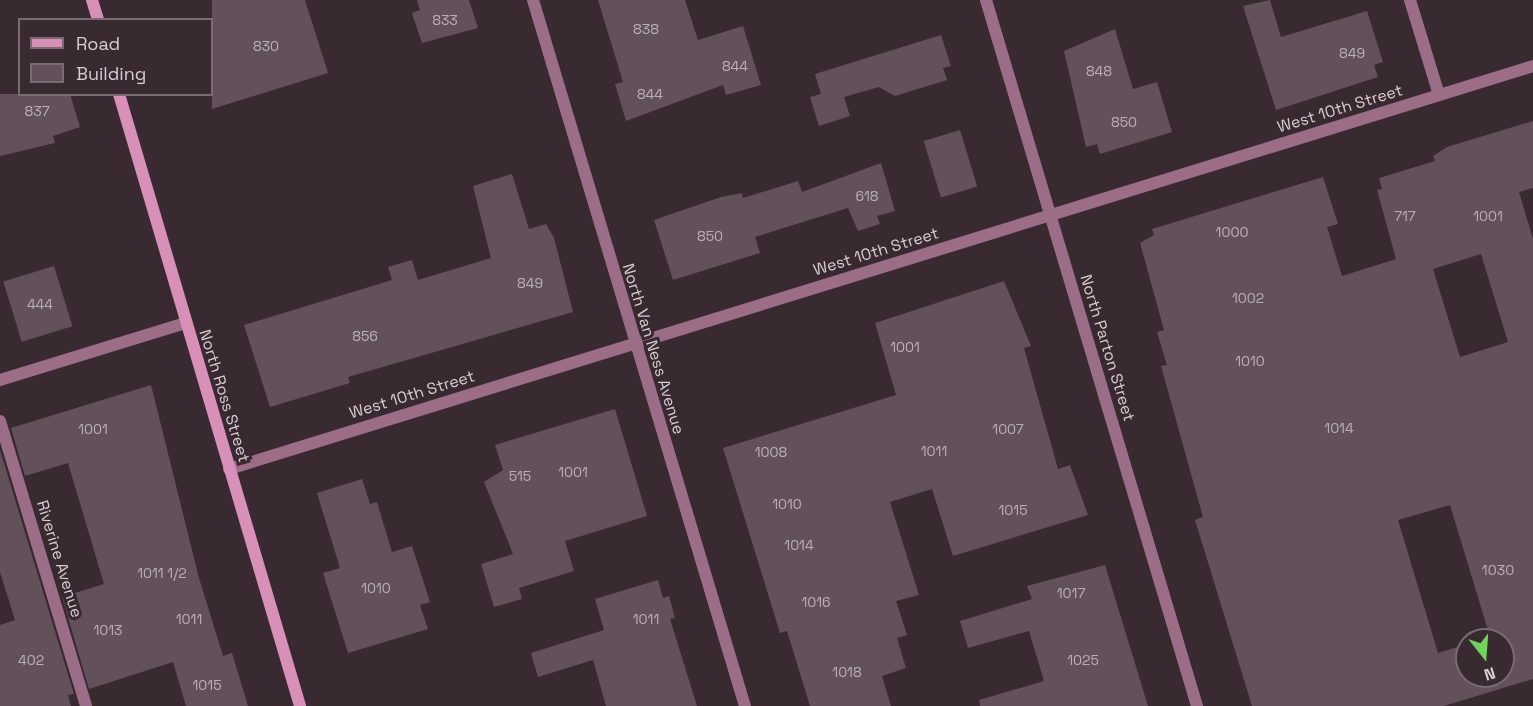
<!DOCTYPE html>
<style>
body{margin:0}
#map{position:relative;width:1533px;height:706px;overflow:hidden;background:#392931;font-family:"Space Grotesk",sans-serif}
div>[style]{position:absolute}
.building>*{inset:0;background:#62515a;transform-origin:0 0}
.street>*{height:12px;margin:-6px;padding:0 6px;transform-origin:6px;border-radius:6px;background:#9b6d86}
.secondary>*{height:12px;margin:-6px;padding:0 6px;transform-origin:6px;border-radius:6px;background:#d890b8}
span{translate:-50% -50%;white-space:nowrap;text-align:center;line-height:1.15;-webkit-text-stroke:6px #392931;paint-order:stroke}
.number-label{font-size:14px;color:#bbafb6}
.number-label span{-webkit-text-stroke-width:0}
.street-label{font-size:16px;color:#d9ced4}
.legend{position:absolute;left:18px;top:18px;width:195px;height:78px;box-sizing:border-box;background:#392931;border:2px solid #796b72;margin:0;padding:8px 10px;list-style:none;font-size:18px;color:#d9ced4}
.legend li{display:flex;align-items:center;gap:12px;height:30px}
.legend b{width:30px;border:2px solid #796b72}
.north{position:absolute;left:1455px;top:628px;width:60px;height:60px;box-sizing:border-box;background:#392931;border:2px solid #796b72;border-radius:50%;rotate:163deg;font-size:16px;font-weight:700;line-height:24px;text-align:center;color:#d9ced4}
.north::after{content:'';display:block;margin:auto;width:21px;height:27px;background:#72d25e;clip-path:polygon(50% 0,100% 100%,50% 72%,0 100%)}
</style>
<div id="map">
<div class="building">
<i style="clip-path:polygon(212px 0,305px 0,328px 73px,212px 109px)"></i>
<i style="clip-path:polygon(417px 0,469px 0,478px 28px,422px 43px,412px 13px,420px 10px)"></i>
<i style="clip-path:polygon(598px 0,685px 0,698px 40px,743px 26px,761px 85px,726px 95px,723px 85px,626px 121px,615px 84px,623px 82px)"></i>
<i style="clip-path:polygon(1270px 0,1281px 37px,1367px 11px,1383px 62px,1374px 65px,1378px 77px,1276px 110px,1243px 6px)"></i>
<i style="clip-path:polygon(1115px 29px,1133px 89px,1157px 82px,1172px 132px,1100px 154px,1097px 144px,1086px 147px,1064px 51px)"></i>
<i style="clip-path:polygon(941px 35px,951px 66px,943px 68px,947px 80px,895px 96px,879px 87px,844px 97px,850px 116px,819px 126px,810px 97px,821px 94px,815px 74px)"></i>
<i style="clip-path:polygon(0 94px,70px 94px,80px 127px,53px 136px,55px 143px,0 156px)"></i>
<i style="clip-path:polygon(evenodd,1533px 121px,1533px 188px,1519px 192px,1533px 239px,1533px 679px,1444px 706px,1252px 706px,1195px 520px,1203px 517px,1161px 366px,1167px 365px,1157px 332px,1164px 330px,1140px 243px,1154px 235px,1152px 229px,1323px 177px,1338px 224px,1327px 227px,1342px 276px,1396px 259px,1377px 190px,1382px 189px,1379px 178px,1435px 161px,1433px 156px,1447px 147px,1533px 121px,1481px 254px,1508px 342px,1460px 357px,1433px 269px,1481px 254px,1533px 121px,1450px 505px,1490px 637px,1480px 640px,1503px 640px,1503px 676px,1467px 676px,1467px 644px,1438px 653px,1398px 520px,1450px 505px)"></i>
<i style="left:960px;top:130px;width:59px;height:38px;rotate:73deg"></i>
<i style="clip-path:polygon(881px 163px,895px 211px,877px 216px,880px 224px,858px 231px,848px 208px,755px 237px,760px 253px,673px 280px,654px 220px,721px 197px,742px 193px,743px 198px,798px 181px,802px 192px)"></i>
<i style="clip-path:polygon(512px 174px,529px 229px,546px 224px,554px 238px,573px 312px,348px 377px,350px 383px,270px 407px,244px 325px,392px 280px,388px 267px,412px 260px,418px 280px,491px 258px,473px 186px)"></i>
<i style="left:54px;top:266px;width:63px;height:53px;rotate:73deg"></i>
<i style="clip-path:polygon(1004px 281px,1031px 346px,1024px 348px,1058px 469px,1070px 465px,1088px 515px,953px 556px,932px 489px,890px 502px,919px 595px,896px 601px,907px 635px,897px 638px,906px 668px,882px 676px,891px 706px,810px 706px,787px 631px,780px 633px,723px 448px,896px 395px,875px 323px)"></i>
<i style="clip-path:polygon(151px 385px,199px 578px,223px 656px,232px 653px,248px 706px,186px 706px,173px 662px,89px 689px,62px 597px,104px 584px,68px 463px,25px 476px,11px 428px)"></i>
<i style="clip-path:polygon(615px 409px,647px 516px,565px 541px,574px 571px,519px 588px,522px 599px,494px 607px,481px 564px,513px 554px,484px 482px,503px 470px,495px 445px)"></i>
<i style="clip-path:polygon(0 450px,74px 694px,68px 695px,71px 706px,0 706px,0 625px,15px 620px,0 572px)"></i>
<i style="clip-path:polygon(362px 479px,370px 504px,377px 502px,392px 552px,412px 546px,430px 602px,420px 605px,428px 629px,348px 653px,323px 573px,340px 568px,317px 493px)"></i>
<i style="clip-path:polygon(1105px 565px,1148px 706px,980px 706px,979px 700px,1044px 681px,1029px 631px,968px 648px,960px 621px,1032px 599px,1027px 586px)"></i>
<i style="clip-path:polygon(658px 580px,663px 598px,669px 596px,675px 618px,670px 619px,697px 706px,606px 706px,593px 660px,538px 677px,531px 653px,604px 630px,595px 599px)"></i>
</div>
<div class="street">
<i style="left:533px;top:0;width:737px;rotate:73.29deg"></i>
<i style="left:986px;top:0;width:737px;rotate:73.36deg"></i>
<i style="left:1410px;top:0;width:99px;rotate:73deg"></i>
<i style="left:0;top:380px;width:194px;rotate:-17.1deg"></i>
<i style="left:0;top:421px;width:298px;rotate:73.2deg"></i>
<i style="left:229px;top:469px;width:1365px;rotate:-17.17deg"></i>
</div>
<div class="secondary">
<i style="left:92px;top:0;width:21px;rotate:73deg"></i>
<i style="left:119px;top:94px;width:638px;rotate:73.52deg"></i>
</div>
<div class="number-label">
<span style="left:445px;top:20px">833</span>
<span style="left:646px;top:29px">838</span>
<span style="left:266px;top:46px">830</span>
<span style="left:1352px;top:53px">849</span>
<span style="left:735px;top:66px">844</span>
<span style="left:1099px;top:71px">848</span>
<span style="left:650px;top:94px">844</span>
<span style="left:37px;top:111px">837</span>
<span style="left:1124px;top:122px">850</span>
<span style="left:867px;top:196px">618</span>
<span style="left:1405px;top:216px">717</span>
<span style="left:1488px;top:216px">1001</span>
<span style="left:1232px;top:232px">1000</span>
<span style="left:710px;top:236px">850</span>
<span style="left:530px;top:283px">849</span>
<span style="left:1248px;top:298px">1002</span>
<span style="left:40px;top:304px">444</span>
<span style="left:365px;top:336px">856</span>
<span style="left:905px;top:347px">1001</span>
<span style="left:1250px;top:361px">1010</span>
<span style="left:1339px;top:428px">1014</span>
<span style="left:93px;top:429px">1001</span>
<span style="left:1008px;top:429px">1007</span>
<span style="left:934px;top:451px">1011</span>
<span style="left:771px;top:452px">1008</span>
<span style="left:573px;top:472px">1001</span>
<span style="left:520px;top:476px">515</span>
<span style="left:787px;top:504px">1010</span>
<span style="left:1013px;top:510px">1015</span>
<span style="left:799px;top:545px">1014</span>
<span style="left:1498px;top:570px">1030</span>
<span style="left:162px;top:573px">1011 1/2</span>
<span style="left:376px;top:588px">1010</span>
<span style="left:1071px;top:593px">1017</span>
<span style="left:816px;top:602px">1016</span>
<span style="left:189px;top:619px">1011</span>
<span style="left:646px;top:619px">1011</span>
<span style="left:108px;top:630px">1013</span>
<span style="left:31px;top:660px">402</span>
<span style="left:1083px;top:660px">1025</span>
<span style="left:847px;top:672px">1018</span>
<span style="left:207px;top:685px">1015</span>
</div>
<div class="street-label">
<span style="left:1340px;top:109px;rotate:-17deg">West 10th Street</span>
<span style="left:876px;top:252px;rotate:-17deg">West 10th Street</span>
<span style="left:1107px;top:348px;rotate:73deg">North Parton Street</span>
<span style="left:653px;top:349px;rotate:73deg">North Van Ness Avenue</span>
<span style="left:412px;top:395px;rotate:-17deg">West 10th Street</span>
<span style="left:224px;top:396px;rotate:73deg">North Ross Street</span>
<span style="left:59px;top:559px;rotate:73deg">Riverine Avenue</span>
</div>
<ul class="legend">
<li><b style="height:8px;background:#d890b8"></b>Road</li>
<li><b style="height:16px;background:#62515a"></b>Building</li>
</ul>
<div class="north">N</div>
</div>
